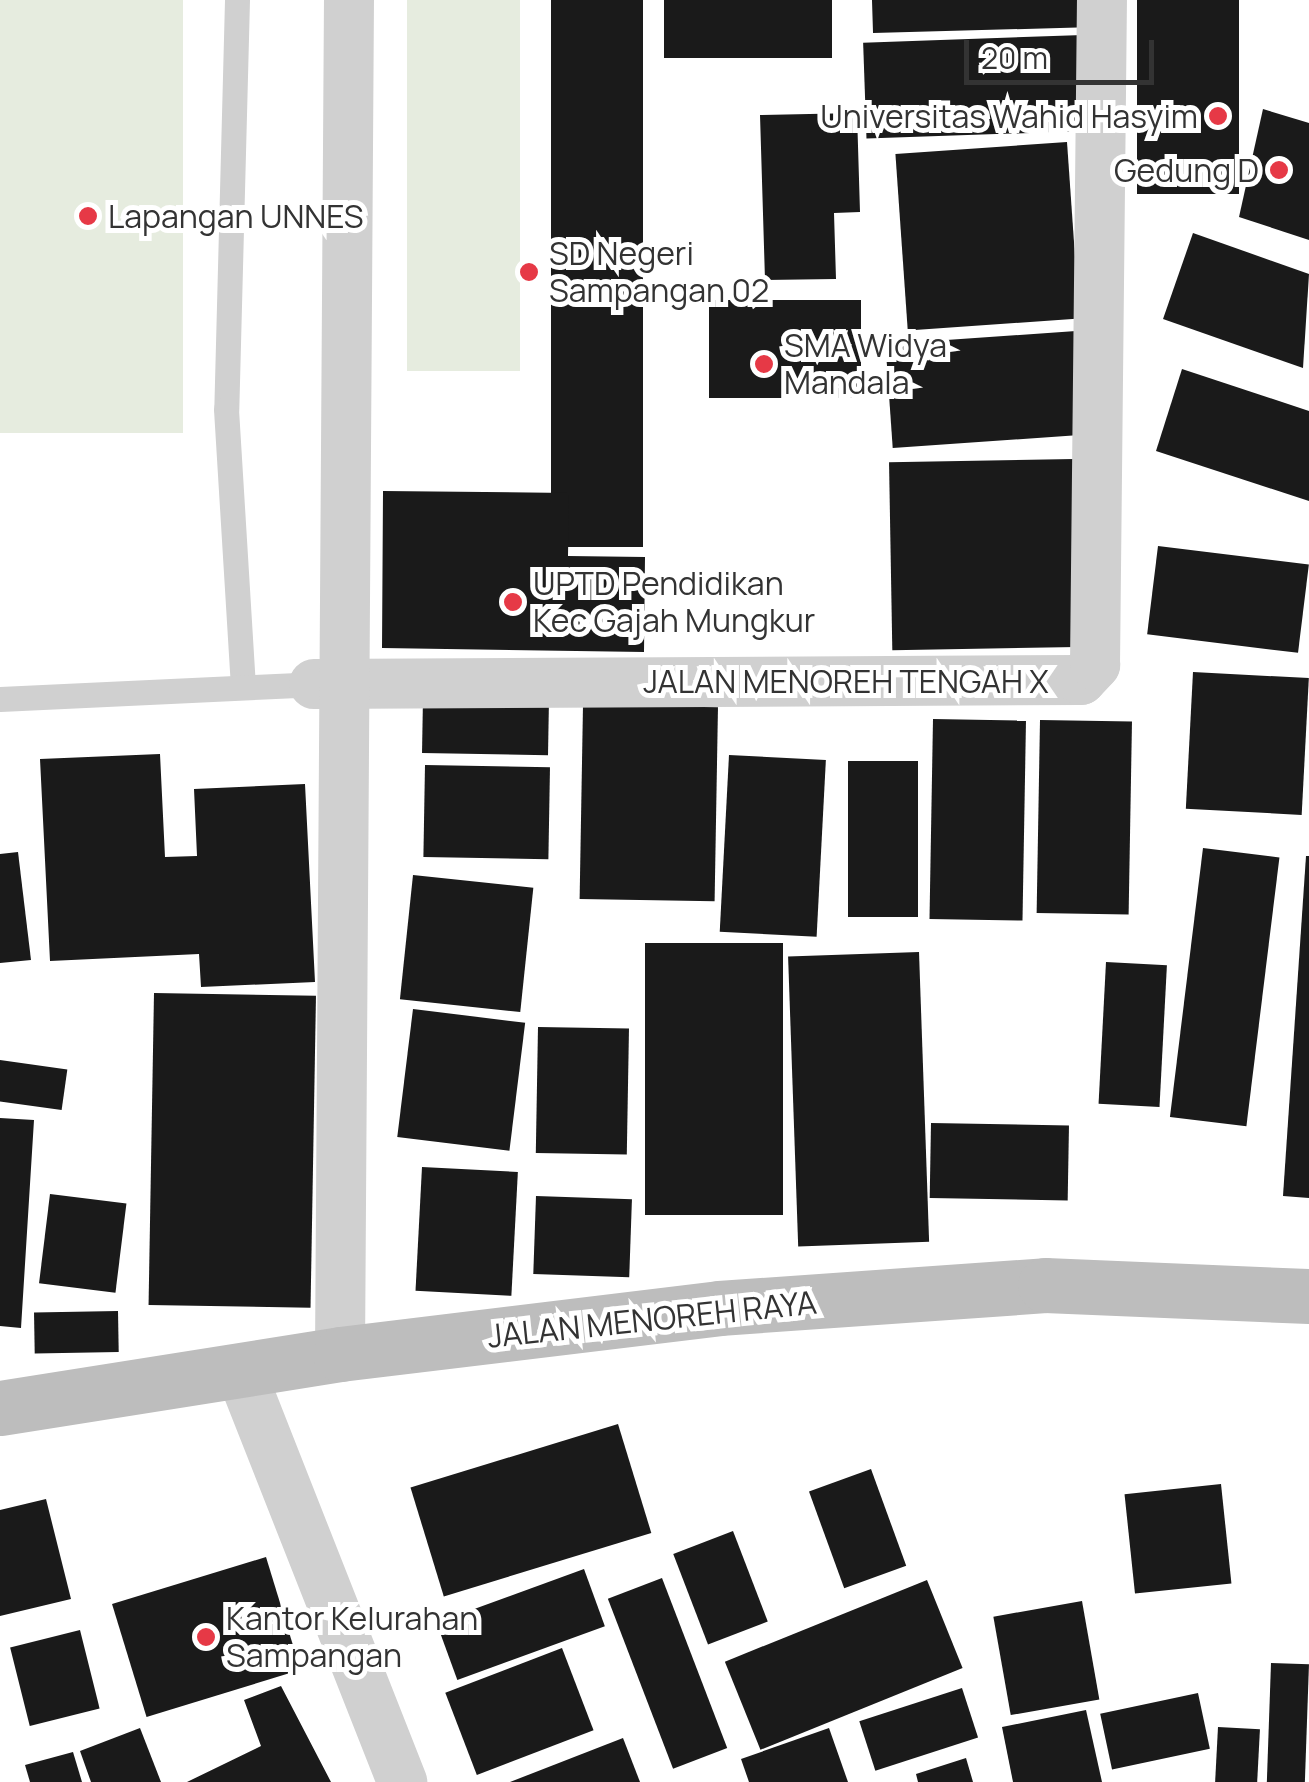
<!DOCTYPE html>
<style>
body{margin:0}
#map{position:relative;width:1309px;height:1782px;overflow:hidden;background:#fff;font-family:Manrope,sans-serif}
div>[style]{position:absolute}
.green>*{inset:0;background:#e6ecdf;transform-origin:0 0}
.building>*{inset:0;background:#1a1a1a;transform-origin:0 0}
.lane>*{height:25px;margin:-12.5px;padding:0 12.5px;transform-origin:12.5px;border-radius:12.5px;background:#d0d0d0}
.street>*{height:50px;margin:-25px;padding:0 25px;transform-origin:25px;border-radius:25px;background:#d0d0d0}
.secondary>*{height:55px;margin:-27.5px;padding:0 27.5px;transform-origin:27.5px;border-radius:27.5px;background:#bdbdbd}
.dots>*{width:28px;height:28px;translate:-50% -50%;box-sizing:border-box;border:5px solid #fff;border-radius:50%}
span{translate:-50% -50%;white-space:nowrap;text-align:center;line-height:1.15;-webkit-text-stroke:10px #fff;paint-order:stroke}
.poi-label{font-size:32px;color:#333}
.right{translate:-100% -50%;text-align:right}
.left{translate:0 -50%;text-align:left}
.street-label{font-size:32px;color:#333}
.scale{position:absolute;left:964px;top:40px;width:190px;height:45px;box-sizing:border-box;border:5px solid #333;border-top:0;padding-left:12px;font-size:30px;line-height:35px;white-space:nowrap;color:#333;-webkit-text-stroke:8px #fff;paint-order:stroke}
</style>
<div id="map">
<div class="green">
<i style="left:0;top:0;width:183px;height:433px"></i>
<i style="left:407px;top:0;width:113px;height:371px"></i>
</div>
<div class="building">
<i style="left:551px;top:0;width:92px;height:547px"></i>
<i style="left:664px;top:0;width:168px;height:58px"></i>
<i style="clip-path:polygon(872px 0,1095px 0,1095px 27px,873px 33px)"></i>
<i style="left:1137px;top:0;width:102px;height:194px"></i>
<i style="left:1083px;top:35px;width:96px;height:220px;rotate:88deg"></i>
<i style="clip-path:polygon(1263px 109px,1309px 123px,1309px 240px,1239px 217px)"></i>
<i style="clip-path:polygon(857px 113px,860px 212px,834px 213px,836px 279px,765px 280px,760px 115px)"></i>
<i style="left:1067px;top:142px;width:177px;height:172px;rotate:86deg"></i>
<i style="clip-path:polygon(1193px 233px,1309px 274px,1303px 368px,1163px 319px)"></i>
<i style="left:709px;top:300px;width:152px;height:98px"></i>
<i style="left:1076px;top:331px;width:104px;height:191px;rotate:86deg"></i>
<i style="clip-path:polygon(1182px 369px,1309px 411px,1309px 501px,1156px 451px)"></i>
<i style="left:1074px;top:459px;width:188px;height:185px;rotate:89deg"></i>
<i style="clip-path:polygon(383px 491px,569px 493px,568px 556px,645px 557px,644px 652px,382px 648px)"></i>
<i style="left:1158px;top:546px;width:152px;height:89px;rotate:7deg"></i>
<i style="left:1193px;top:672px;width:116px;height:137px;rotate:3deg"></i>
<i style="left:423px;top:697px;width:126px;height:56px;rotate:1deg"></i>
<i style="left:583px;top:705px;width:135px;height:194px;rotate:1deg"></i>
<i style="left:933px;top:719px;width:93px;height:200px;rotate:1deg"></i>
<i style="left:1040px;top:720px;width:92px;height:193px;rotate:1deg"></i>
<i style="clip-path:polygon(160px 754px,165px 857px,197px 856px,194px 789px,305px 784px,315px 982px,201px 987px,199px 954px,50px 961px,40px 759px)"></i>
<i style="left:729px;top:755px;width:97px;height:177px;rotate:3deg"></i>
<i style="left:848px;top:761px;width:70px;height:156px"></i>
<i style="left:425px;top:765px;width:125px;height:92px;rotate:1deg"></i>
<i style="left:1203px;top:848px;width:77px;height:271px;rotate:7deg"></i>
<i style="clip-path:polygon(18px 852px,31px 960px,0 963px,0 854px)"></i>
<i style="clip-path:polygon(1306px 856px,1309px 856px,1309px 1198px,1283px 1196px)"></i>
<i style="left:413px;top:875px;width:121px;height:125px;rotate:6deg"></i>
<i style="left:645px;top:943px;width:138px;height:272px"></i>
<i style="left:919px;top:952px;width:290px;height:131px;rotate:88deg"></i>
<i style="left:1106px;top:962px;width:61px;height:142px;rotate:3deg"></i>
<i style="left:154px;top:993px;width:162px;height:312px;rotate:1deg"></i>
<i style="left:413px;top:1009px;width:113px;height:129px;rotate:7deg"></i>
<i style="left:538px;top:1027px;width:91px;height:126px;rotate:1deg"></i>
<i style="left:0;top:1060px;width:68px;height:41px;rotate:8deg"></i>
<i style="clip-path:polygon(0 1118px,34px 1120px,21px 1328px,0 1326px)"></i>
<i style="left:931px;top:1123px;width:138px;height:75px;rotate:1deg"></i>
<i style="left:422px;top:1167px;width:96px;height:124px;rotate:3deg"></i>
<i style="left:50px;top:1194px;width:77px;height:90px;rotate:7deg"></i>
<i style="left:536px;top:1196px;width:96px;height:78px;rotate:2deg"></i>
<i style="left:118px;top:1311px;width:41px;height:84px;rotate:89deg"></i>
<i style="left:618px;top:1424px;width:114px;height:217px;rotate:73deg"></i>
<i style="left:871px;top:1469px;width:103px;height:66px;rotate:70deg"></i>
<i style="left:1221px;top:1484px;width:100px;height:97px;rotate:84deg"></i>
<i style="clip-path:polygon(46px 1499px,71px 1599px,0 1616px,0 1510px)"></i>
<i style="left:733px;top:1531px;width:97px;height:64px;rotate:69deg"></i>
<i style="left:266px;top:1557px;width:118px;height:161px;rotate:73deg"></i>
<i style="left:584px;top:1569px;width:61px;height:157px;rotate:70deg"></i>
<i style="left:662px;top:1578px;width:182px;height:58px;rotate:69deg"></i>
<i style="left:927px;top:1580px;width:95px;height:218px;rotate:68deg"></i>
<i style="left:1082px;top:1601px;width:100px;height:90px;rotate:80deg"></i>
<i style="left:80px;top:1630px;width:81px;height:72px;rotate:76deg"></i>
<i style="left:562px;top:1648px;width:88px;height:125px;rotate:69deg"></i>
<i style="left:1271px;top:1663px;width:38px;height:119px;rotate:2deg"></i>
<i style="clip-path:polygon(281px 1686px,331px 1782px,187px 1782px,261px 1746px,244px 1700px)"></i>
<i style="left:962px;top:1688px;width:52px;height:108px;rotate:72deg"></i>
<i style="left:1198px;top:1693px;width:57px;height:100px;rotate:78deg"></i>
<i style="clip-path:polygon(1086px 1710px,1102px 1782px,1013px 1782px,1002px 1727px)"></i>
<i style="left:1218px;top:1727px;width:42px;height:55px;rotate:3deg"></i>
<i style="clip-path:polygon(140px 1728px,161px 1782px,91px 1782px,80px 1751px)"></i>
<i style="clip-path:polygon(829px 1728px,848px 1782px,749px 1782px,741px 1759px)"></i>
<i style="clip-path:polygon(623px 1738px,640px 1782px,510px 1782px)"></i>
<i style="clip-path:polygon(73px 1752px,82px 1782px,30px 1782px,25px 1765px)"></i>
<i style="clip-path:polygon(966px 1758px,973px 1782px,918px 1782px,916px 1774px)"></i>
</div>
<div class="lane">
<i style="left:237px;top:0;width:409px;rotate:91.5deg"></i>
<i style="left:226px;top:409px;width:278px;rotate:86.5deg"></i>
<i style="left:0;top:699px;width:314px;rotate:-2.7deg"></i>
</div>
<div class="street">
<i style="left:314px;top:684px;width:767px;rotate:-0.3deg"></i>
<i style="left:1081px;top:680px;width:21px;rotate:-47deg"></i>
<i style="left:1095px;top:665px;width:665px;rotate:-89.4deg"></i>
<i style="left:340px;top:1354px;width:1354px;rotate:-89.62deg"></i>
<i style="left:240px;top:1370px;width:443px;rotate:68.5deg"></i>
</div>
<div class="secondary">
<i style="left:0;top:1408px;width:344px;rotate:-9deg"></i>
<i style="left:340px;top:1354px;width:382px;rotate:-6.9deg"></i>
<i style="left:719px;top:1308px;width:327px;rotate:-4deg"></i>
<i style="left:1045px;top:1285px;width:264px;rotate:2.4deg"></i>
</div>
<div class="dots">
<i style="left:1218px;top:116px;background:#e63946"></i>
<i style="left:1279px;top:170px;background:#e63946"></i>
<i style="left:88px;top:216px;background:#e63946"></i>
<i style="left:529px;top:272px;background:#e63946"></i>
<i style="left:764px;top:364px;background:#e63946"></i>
<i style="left:513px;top:602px;background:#e63946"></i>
<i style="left:206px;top:1637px;background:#e63946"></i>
</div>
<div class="poi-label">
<span class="right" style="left:1198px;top:116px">Universitas Wahid Hasyim</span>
<span class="right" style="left:1259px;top:170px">Gedung D</span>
<span class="left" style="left:108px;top:216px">Lapangan UNNES</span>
<span class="left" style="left:549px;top:272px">SD Negeri<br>Sampangan 02</span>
<span class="left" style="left:784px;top:364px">SMA Widya<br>Mandala</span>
<span class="left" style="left:533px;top:602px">UPTD Pendidikan<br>Kec Gajah Mungkur</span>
<span class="left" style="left:226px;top:1637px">Kantor Kelurahan<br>Sampangan</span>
</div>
<div class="street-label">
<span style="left:846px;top:681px">JALAN MENOREH TENGAH X</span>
<span style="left:652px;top:1319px;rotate:-6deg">JALAN MENOREH RAYA</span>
</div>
<div class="scale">20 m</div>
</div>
